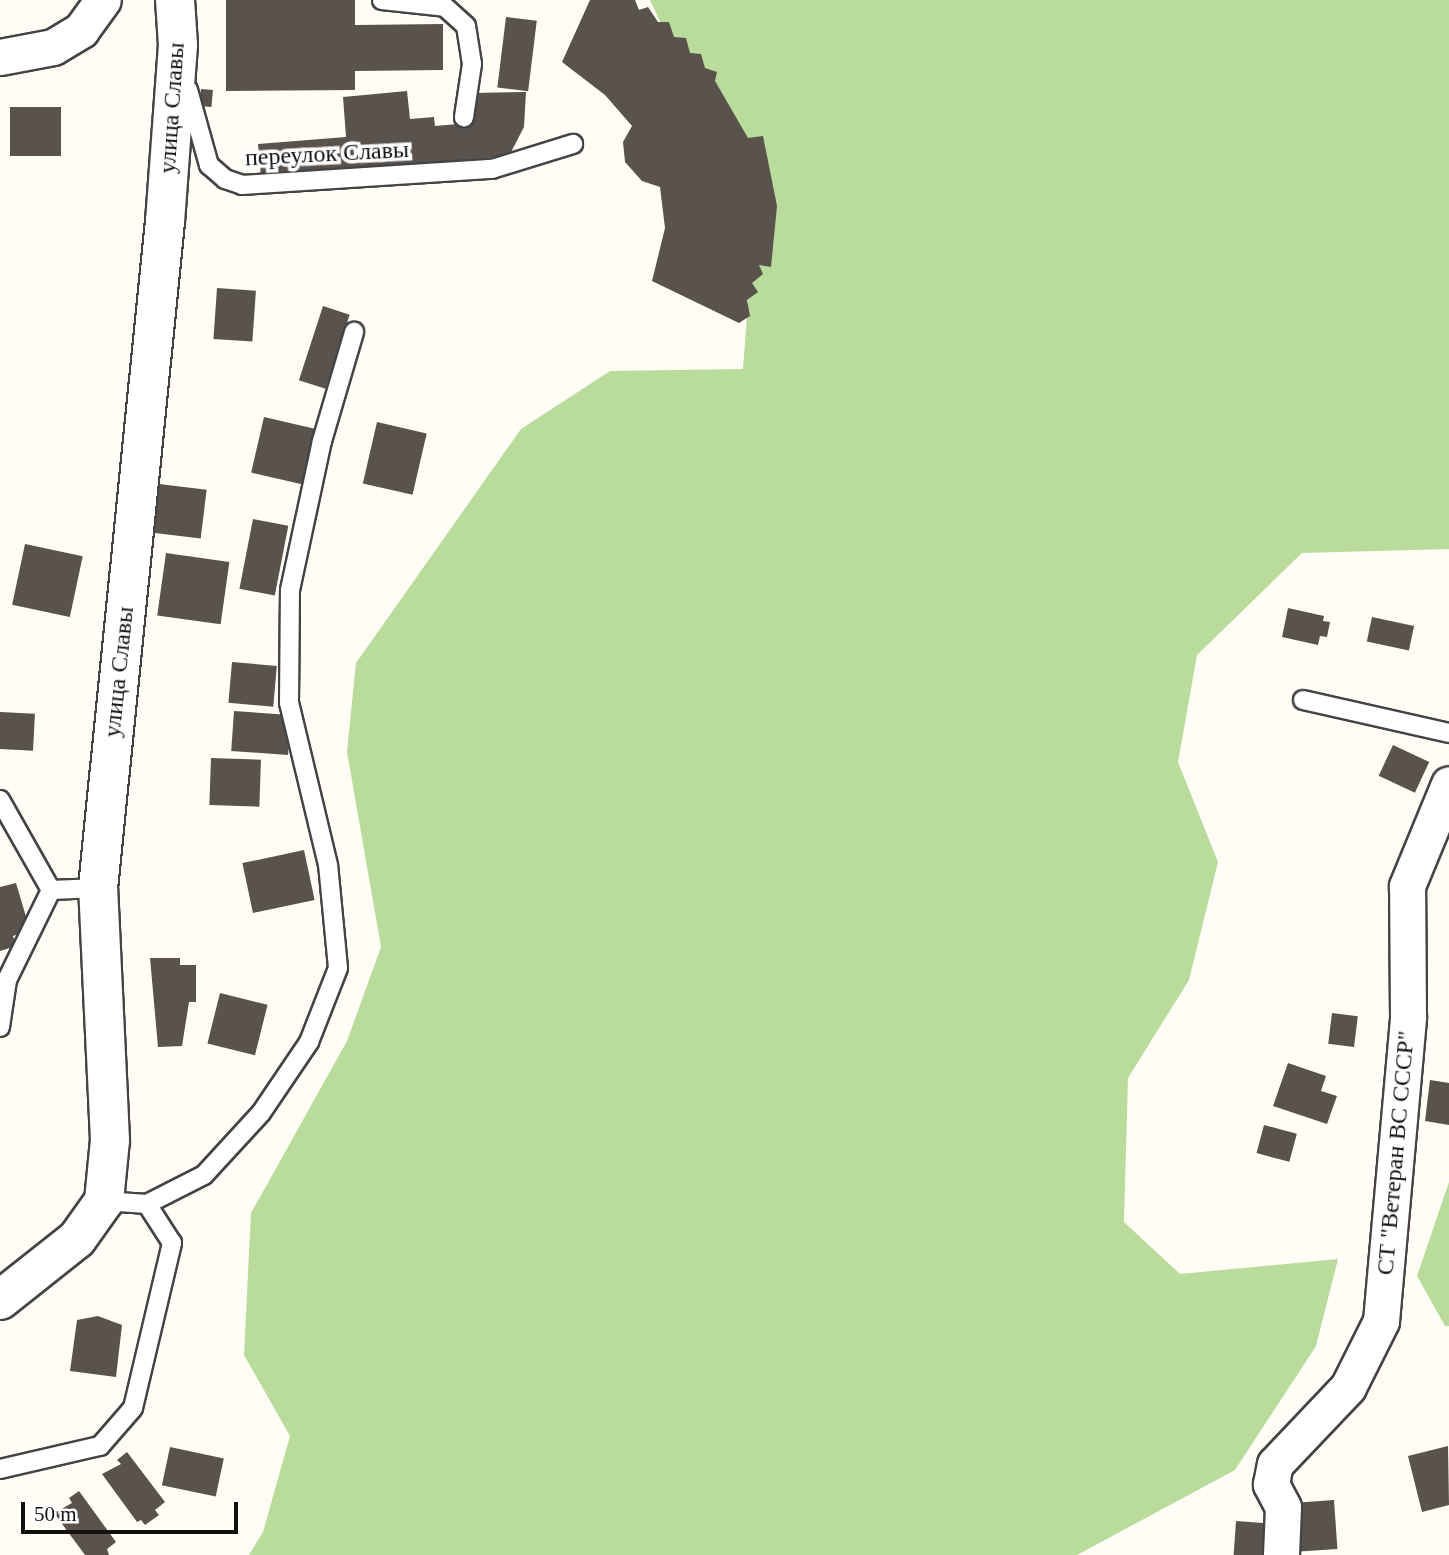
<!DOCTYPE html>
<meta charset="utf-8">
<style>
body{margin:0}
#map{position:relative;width:1449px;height:1555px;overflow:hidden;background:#fffdf5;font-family:Georgia,serif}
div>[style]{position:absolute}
.forest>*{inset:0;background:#b9dc9c}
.building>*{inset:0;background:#5a524d;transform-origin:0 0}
.roads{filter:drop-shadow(2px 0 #444) drop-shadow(-2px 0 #444) drop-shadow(0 2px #444) drop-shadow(0 -2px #444)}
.service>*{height:18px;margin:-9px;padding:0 9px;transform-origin:9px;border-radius:9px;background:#fff}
.minor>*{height:35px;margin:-17.5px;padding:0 17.5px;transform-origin:17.5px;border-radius:17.5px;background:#fff}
.tertiary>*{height:38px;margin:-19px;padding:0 19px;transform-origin:19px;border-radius:19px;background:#fff}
span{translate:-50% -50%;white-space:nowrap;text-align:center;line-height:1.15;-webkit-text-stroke:7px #fff;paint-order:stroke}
.street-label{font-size:24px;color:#111}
.scale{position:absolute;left:21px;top:1502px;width:217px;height:32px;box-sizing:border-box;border:4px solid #111;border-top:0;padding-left:9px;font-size:21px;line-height:24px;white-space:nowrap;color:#111;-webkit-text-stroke:5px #fff;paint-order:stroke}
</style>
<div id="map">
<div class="forest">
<i style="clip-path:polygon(650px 0,1449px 0,1449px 549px,1302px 553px,1197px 655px,1178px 762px,1218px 862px,1189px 980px,1128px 1078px,1124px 1222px,1180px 1274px,1338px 1259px,1316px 1346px,1235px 1470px,1077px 1555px,249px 1555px,263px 1532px,290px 1436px,244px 1355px,251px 1213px,347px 1041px,381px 947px,347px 752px,356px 663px,521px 429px,610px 371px,743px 369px,754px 221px)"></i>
<i style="clip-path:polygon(1449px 1182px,1449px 1326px,1445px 1326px,1417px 1276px)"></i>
</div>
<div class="building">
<i style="clip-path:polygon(226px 0,355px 0,355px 25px,443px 24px,443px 70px,355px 71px,355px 90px,226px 91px)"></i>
<i style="clip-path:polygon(590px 0,635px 0,639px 10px,648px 7px,658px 22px,669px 22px,674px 37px,686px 38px,690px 53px,701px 54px,705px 68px,717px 72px,715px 81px,748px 138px,763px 136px,777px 206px,771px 267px,759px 265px,763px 274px,752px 283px,758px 292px,747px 300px,750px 316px,739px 323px,652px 281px,665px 228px,660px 187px,642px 181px,625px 162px,623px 142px,632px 126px,605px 95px,562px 62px)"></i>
<i style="left:506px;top:17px;width:31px;height:71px;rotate:7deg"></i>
<i style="left:201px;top:89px;width:12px;height:17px;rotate:5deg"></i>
<i style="clip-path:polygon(407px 91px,410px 119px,434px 117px,435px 126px,470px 123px,473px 93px,526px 92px,524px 127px,509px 156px,261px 177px,258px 144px,346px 137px,343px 97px)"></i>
<i style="left:10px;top:107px;width:51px;height:49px"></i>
<i style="left:217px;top:288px;width:39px;height:51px;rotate:4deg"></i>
<i style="left:323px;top:306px;width:28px;height:78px;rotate:18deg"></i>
<i style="left:264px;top:417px;width:52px;height:57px;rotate:13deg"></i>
<i style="left:377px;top:422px;width:51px;height:63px;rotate:13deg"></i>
<i style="left:159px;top:484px;width:48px;height:49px;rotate:7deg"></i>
<i style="left:253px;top:519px;width:36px;height:71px;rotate:11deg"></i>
<i style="left:25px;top:544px;width:59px;height:62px;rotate:12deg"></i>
<i style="left:166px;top:553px;width:64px;height:63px;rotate:8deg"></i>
<i style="clip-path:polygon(1288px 608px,1324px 616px,1323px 621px,1330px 622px,1327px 637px,1320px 636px,1318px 645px,1282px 637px)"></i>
<i style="left:1372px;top:617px;width:43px;height:25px;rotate:12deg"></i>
<i style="left:232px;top:662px;width:45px;height:41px;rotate:5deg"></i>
<i style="left:234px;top:711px;width:57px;height:40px;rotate:4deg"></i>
<i style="left:0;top:712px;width:35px;height:37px;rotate:3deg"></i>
<i style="left:1393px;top:745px;width:40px;height:34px;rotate:25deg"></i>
<i style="left:211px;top:758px;width:50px;height:47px;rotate:2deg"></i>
<i style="left:304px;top:850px;width:51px;height:63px;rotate:78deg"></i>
<i style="clip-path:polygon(16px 883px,30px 930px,13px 936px,16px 946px,0 951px,0 887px)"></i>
<i style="clip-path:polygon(150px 958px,180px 958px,180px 965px,196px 965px,196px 1002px,189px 1002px,182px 1046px,158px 1047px)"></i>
<i style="left:220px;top:993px;width:49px;height:52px;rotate:14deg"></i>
<i style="left:1332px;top:1013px;width:26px;height:31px;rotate:7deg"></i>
<i style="clip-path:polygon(1288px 1063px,1326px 1076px,1321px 1091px,1337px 1096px,1327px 1124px,1273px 1106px)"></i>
<i style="clip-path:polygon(1430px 1080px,1449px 1083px,1449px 1125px,1425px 1121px)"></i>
<i style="left:1264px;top:1125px;width:34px;height:29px;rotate:15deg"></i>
<i style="clip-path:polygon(98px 1316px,122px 1325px,116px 1377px,70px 1371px,77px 1320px)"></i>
<i style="clip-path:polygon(1448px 1446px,1449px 1505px,1422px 1512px,1408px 1456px)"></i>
<i style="left:170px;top:1447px;width:55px;height:39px;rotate:12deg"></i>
<i style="clip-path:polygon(127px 1452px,165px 1502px,155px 1510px,159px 1515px,145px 1525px,141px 1520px,137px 1522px,102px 1474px,121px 1464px,117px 1460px)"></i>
<i style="clip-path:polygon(79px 1491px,116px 1542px,107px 1549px,109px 1555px,85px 1555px,54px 1513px,72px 1503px,69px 1498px)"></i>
<i style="left:1334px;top:1500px;width:49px;height:38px;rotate:86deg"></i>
<i style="left:1236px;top:1521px;width:31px;height:34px;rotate:4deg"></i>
</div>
<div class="roads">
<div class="service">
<i style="left:382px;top:0;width:63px;rotate:6.3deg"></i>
<i style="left:445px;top:7px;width:28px;rotate:42deg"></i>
<i style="left:466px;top:26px;width:38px;rotate:81deg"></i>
<i style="left:472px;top:64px;width:54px;rotate:98.6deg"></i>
<i style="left:188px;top:90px;width:78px;rotate:74.4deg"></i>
<i style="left:209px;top:165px;width:21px;rotate:41deg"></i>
<i style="left:225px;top:179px;width:18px;rotate:19deg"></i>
<i style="left:242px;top:185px;width:251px;rotate:-3.7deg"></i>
<i style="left:492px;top:169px;width:85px;rotate:-17.2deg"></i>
<i style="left:1303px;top:700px;width:150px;rotate:12.7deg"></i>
<i style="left:0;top:800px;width:103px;rotate:60.5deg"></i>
<i style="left:51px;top:890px;width:47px;rotate:-2.4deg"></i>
<i style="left:0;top:1027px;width:48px;rotate:-81.5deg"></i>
<i style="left:7px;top:980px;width:100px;rotate:-63.9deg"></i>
<i style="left:147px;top:1204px;width:64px;rotate:-27deg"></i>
<i style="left:204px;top:1175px;width:84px;rotate:-47.4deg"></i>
<i style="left:261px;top:1113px;width:86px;rotate:-55.9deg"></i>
<i style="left:309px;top:1042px;width:79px;rotate:-68.6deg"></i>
<i style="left:338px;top:968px;width:103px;rotate:-95.5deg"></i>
<i style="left:328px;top:865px;width:167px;rotate:-103.5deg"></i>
<i style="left:289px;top:703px;width:113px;rotate:-89.5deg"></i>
<i style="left:290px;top:590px;width:152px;rotate:-77.9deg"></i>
<i style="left:322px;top:441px;width:114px;rotate:-73.6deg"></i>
<i style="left:0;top:1469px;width:103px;rotate:-13deg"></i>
<i style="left:100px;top:1446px;width:50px;rotate:-49deg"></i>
<i style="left:133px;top:1408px;width:170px;rotate:-76.7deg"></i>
<i style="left:172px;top:1243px;width:46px;rotate:-122.7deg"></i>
<i style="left:147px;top:1204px;width:43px;rotate:-176deg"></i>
</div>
<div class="minor">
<i style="left:0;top:57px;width:54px;rotate:-10.7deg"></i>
<i style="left:53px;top:47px;width:33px;rotate:-31deg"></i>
<i style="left:81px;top:30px;width:37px;rotate:-54deg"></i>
<i style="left:1281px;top:1555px;width:48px;rotate:-87.6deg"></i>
<i style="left:1283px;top:1507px;width:26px;rotate:-118deg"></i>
<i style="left:1271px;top:1484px;width:20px;rotate:-79deg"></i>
<i style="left:1275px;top:1464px;width:106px;rotate:-46.5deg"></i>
<i style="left:1348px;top:1387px;width:74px;rotate:-63.4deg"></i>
<i style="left:1381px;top:1321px;width:306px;rotate:-84.9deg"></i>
<i style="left:1408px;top:1016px;width:130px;rotate:-90.4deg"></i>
<i style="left:1407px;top:886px;width:110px;rotate:-67.6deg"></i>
</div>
<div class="tertiary">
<i style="left:0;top:1300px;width:98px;rotate:-38.4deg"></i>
<i style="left:77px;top:1239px;width:47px;rotate:-54.6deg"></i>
<i style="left:104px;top:1201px;width:61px;rotate:-84.4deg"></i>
<i style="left:110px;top:1140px;width:252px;rotate:-92.7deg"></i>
<i style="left:98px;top:888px;width:669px;rotate:-84.26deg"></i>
<i style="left:165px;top:222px;width:177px;rotate:-85.8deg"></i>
<i style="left:178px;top:45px;width:45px;rotate:-93.8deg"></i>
</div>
</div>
<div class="street-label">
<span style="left:172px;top:108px;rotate:-86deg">улица Славы</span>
<span style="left:327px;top:154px;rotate:-3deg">переулок Славы</span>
<span style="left:119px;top:672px;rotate:-84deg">улица Славы</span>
<span style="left:1396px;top:1153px;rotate:-85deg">СТ "Ветеран ВС СССР"</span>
</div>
<div class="scale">50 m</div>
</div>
